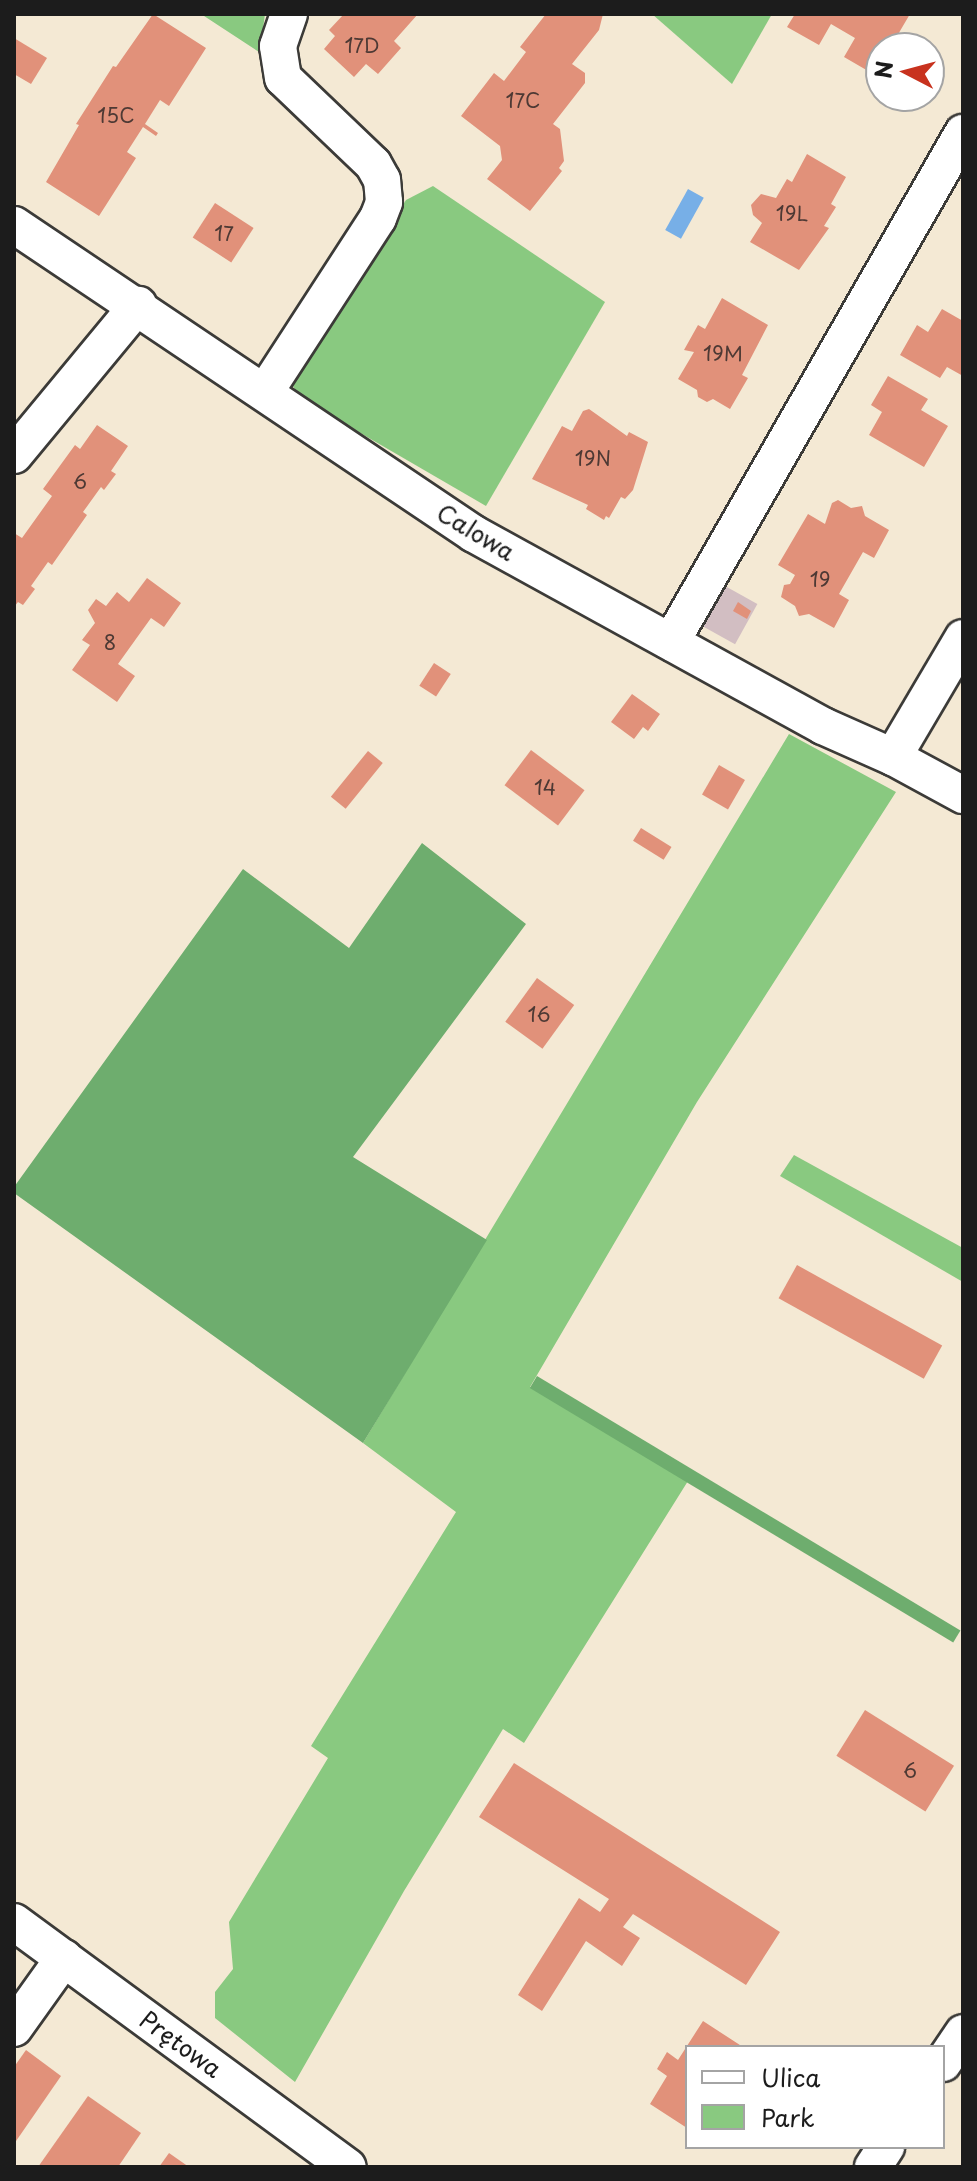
<!DOCTYPE html>
<meta charset="utf-8">
<style>
body{margin:0}
#map{position:relative;width:977px;height:2181px;overflow:hidden;background:#f4e9d4;font-family:"Playpen Sans",sans-serif}
div>[style]{position:absolute}
.industrial>*{inset:0;background:#d2bec2;transform-origin:0 0}
.green>*{inset:0;background:#89c980}
.forest>*{inset:0;background:#6ead6e;transform-origin:0 0}
.water>*{inset:0;background:#77afe7;transform-origin:0 0}
.building>*{inset:0;background:#e1917a;transform-origin:0 0}
.roads{filter:drop-shadow(2px 0 #3c3b38) drop-shadow(-2px 0 #3c3b38) drop-shadow(0 2px #3c3b38) drop-shadow(0 -2px #3c3b38)}
.minor>*{height:36px;margin:-18px;padding:0 18px;transform-origin:18px;border-radius:18px;background:#fff}
span{translate:-50% -50%;white-space:nowrap;text-align:center;line-height:1.15;-webkit-text-stroke:6px #fff;paint-order:stroke}
.number-label{font-size:20px;color:#4d3934}
.number-label span{-webkit-text-stroke-width:0}
.street-label{font-size:24px;color:#1c1c1c}
.frame{position:absolute;inset:0;border:16px solid #1c1c1c;pointer-events:none}
.legend{position:absolute;left:685px;top:2045px;width:260px;height:104px;box-sizing:border-box;background:#fff;border:2px solid #a4a4a4;margin:0;padding:10px 14px;list-style:none;font-size:24px;color:#1c1c1c}
.legend li{display:flex;align-items:center;gap:16px;height:40px}
.legend b{width:40px;border:2px solid #a4a4a4}
.north{position:absolute;left:865px;top:32px;width:80px;height:80px;box-sizing:border-box;background:#fff;border:2px solid #a4a4a4;border-radius:50%;rotate:276deg;font-size:22px;font-weight:700;line-height:32px;text-align:center;color:#1c1c1c}
.north::after{content:'';display:block;margin:auto;width:28px;height:36px;background:#c8321e;clip-path:polygon(50% 0,100% 100%,50% 72%,0 100%)}
</style>
<div id="map">
<div class="industrial">
<i style="left:725px;top:586px;width:37px;height:46px;rotate:29deg"></i>
</div>
<div class="green">
<i style="clip-path:polygon(201px 14px,265px 14px,263px 29px,268px 58px)"></i>
<i style="clip-path:polygon(652px 14px,772px 14px,732px 84px)"></i>
<i style="clip-path:polygon(433px 186px,605px 302px,486px 506px,300px 398px,293px 386px,295px 370px,406px 200px)"></i>
<i style="clip-path:polygon(789px 734px,896px 792px,697px 1102px,530px 1387px,688px 1481px,524px 1743px,503px 1729px,404px 1891px,295px 2082px,215px 2018px,215px 1992px,233px 1969px,229px 1922px,328px 1758px,311px 1746px,456px 1512px,363px 1443px)"></i>
<i style="clip-path:polygon(794px 1155px,963px 1248px,963px 1282px,780px 1176px)"></i>
</div>
<div class="forest">
<i style="clip-path:polygon(422px 843px,526px 924px,353px 1157px,487px 1240px,363px 1443px,14px 1193px,14px 1187px,243px 869px,349px 948px)"></i>
<i style="left:537px;top:1376px;width:494px;height:14px;rotate:31deg"></i>
</div>
<div class="water">
<i style="left:688px;top:189px;width:18px;height:47px;rotate:29deg"></i>
</div>
<div class="building">
<i style="clip-path:polygon(153px 14px,206px 48px,169px 106px,160px 100px,145px 124px,158px 133px,156px 136px,143px 127px,127px 152px,136px 158px,99px 216px,46px 182px,79px 125px,76px 124px,113px 66px,116px 67px)"></i>
<i style="clip-path:polygon(344px 14px,418px 14px,394px 41px,401px 48px,378px 74px,366px 64px,354px 77px,324px 49px,335px 36px,329px 30px)"></i>
<i style="clip-path:polygon(546px 14px,603px 14px,599px 30px,572px 64px,585px 73px,585px 83px,553px 124px,560px 129px,564px 161px,559px 168px,562px 171px,530px 211px,487px 179px,502px 160px,500px 146px,461px 116px,494px 73px,504px 81px,526px 52px,520px 47px)"></i>
<i style="clip-path:polygon(795px 14px,910px 14px,890px 48px,881px 48px,881px 64px,875px 75px,844px 57px,855px 38px,831px 24px,819px 45px,787px 27px)"></i>
<i style="clip-path:polygon(14px 38px,47px 58px,31px 84px,14px 74px)"></i>
<i style="clip-path:polygon(807px 154px,846px 177px,831px 204px,836px 207px,824px 226px,829px 228px,799px 270px,750px 242px,762px 223px,753px 215px,751px 205px,761px 194px,776px 198px,787px 179px,792px 182px)"></i>
<i style="left:215px;top:203px;width:46px;height:41px;rotate:33deg"></i>
<i style="clip-path:polygon(722px 298px,768px 325px,742px 375px,748px 378px,730px 409px,713px 399px,707px 402px,698px 397px,697px 390px,678px 379px,694px 352px,684px 350px,698px 325px,705px 329px)"></i>
<i style="clip-path:polygon(942px 309px,963px 321px,963px 376px,947px 367px,940px 378px,900px 355px,917px 325px,928px 332px)"></i>
<i style="clip-path:polygon(888px 376px,928px 399px,921px 410px,948px 426px,924px 467px,869px 435px,882px 412px,871px 405px)"></i>
<i style="clip-path:polygon(589px 409px,627px 436px,629px 432px,648px 442px,633px 490px,625px 499px,621px 497px,609px 518px,606px 516px,604px 520px,586px 509px,588px 505px,532px 479px,562px 426px,572px 431px,583px 411px)"></i>
<i style="clip-path:polygon(97px 425px,128px 446px,111px 471px,116px 474px,104px 490px,101px 487px,83px 512px,87px 515px,52px 565px,48px 562px,31px 586px,35px 589px,23px 605px,18px 602px,14px 607px,14px 533px,22px 538px,52px 496px,43px 489px,75px 445px,80px 449px)"></i>
<i style="clip-path:polygon(838px 500px,851px 508px,862px 506px,865px 516px,889px 530px,874px 558px,863px 552px,839px 594px,849px 600px,834px 628px,809px 614px,799px 616px,795px 606px,781px 597px,784px 585px,790px 584px,795px 575px,778px 565px,808px 514px,825px 524px,832px 503px)"></i>
<i style="clip-path:polygon(147px 578px,181px 603px,164px 627px,151px 618px,118px 664px,135px 676px,117px 702px,72px 670px,90px 645px,82px 640px,95px 623px,88px 610px,96px 599px,106px 606px,117px 592px,129px 602px)"></i>
<i style="clip-path:polygon(738px 602px,751px 611px,747px 619px,733px 611px)"></i>
<i style="left:434px;top:663px;width:20px;height:27px;rotate:33deg"></i>
<i style="clip-path:polygon(632px 694px,660px 714px,648px 731px,643px 727px,634px 739px,611px 722px)"></i>
<i style="left:531px;top:750px;width:67px;height:44px;rotate:37deg"></i>
<i style="left:368px;top:751px;width:19px;height:59px;rotate:39deg"></i>
<i style="left:719px;top:765px;width:30px;height:34px;rotate:30deg"></i>
<i style="left:641px;top:828px;width:36px;height:15px;rotate:32deg"></i>
<i style="left:537px;top:978px;width:46px;height:54px;rotate:36deg"></i>
<i style="left:797px;top:1265px;width:166px;height:38px;rotate:29deg"></i>
<i style="left:865px;top:1710px;width:105px;height:54px;rotate:32deg"></i>
<i style="clip-path:polygon(514px 1763px,780px 1932px,746px 1985px,633px 1914px,623px 1927px,640px 1938px,622px 1966px,586px 1941px,542px 2011px,518px 1995px,579px 1898px,600px 1912px,609px 1899px,479px 1817px)"></i>
<i style="clip-path:polygon(703px 2021px,743px 2047px,687px 2047px,687px 2128px,650px 2104px,667px 2076px,657px 2069px,667px 2052px,678px 2060px)"></i>
<i style="clip-path:polygon(26px 2050px,61px 2076px,14px 2144px,14px 2067px)"></i>
<i style="clip-path:polygon(88px 2096px,141px 2133px,118px 2167px,38px 2167px)"></i>
<i style="clip-path:polygon(169px 2153px,189px 2167px,159px 2167px)"></i>
</div>
<div class="roads">
<div class="minor">
<i style="left:14px;top:225px;width:554px;rotate:33.89deg"></i>
<i style="left:474px;top:534px;width:398px;rotate:28.8deg"></i>
<i style="left:823px;top:726px;width:77px;rotate:23.9deg"></i>
<i style="left:893px;top:757px;width:80px;rotate:28.5deg"></i>
<i style="left:265px;top:392px;width:207px;rotate:-57deg"></i>
<i style="left:378px;top:218px;width:17px;rotate:-69deg"></i>
<i style="left:384px;top:202px;width:22px;rotate:-95deg"></i>
<i style="left:382px;top:180px;width:18px;rotate:-119deg"></i>
<i style="left:373px;top:164px;width:124px;rotate:-136.3deg"></i>
<i style="left:283px;top:78px;width:32px;rotate:-99deg"></i>
<i style="left:278px;top:46px;width:34px;rotate:-71deg"></i>
<i style="left:14px;top:455px;width:195px;rotate:-50.4deg"></i>
<i style="left:671px;top:642px;width:587px;rotate:-60.16deg"></i>
<i style="left:893px;top:757px;width:138px;rotate:-59.5deg"></i>
<i style="left:14px;top:1922px;width:414px;rotate:36.3deg"></i>
<i style="left:14px;top:2028px;width:86px;rotate:-54.5deg"></i>
<i style="left:943px;top:2063px;width:36px;rotate:-56deg"></i>
<i style="left:873px;top:2167px;width:24px;rotate:-57deg"></i>
</div>
</div>
<div class="number-label">
<span style="left:362px;top:45px">17D</span>
<span style="left:523px;top:100px">17C</span>
<span style="left:116px;top:115px">15C</span>
<span style="left:792px;top:213px">19L</span>
<span style="left:224px;top:233px">17</span>
<span style="left:723px;top:353px">19M</span>
<span style="left:593px;top:458px">19N</span>
<span style="left:80px;top:481px">6</span>
<span style="left:820px;top:579px">19</span>
<span style="left:110px;top:642px">8</span>
<span style="left:545px;top:787px">14</span>
<span style="left:539px;top:1014px">16</span>
<span style="left:910px;top:1770px">6</span>
</div>
<div class="street-label">
<span style="left:476px;top:532px;rotate:31deg">Calowa</span>
<span style="left:181px;top:2044px;rotate:36deg">Prętowa</span>
</div>
<div class="frame"></div>
<ul class="legend">
<li><b style="height:10px;background:#fff"></b>Ulica</li>
<li><b style="height:22px;background:#89c980"></b>Park</li>
</ul>
<div class="north">N</div>
</div>
